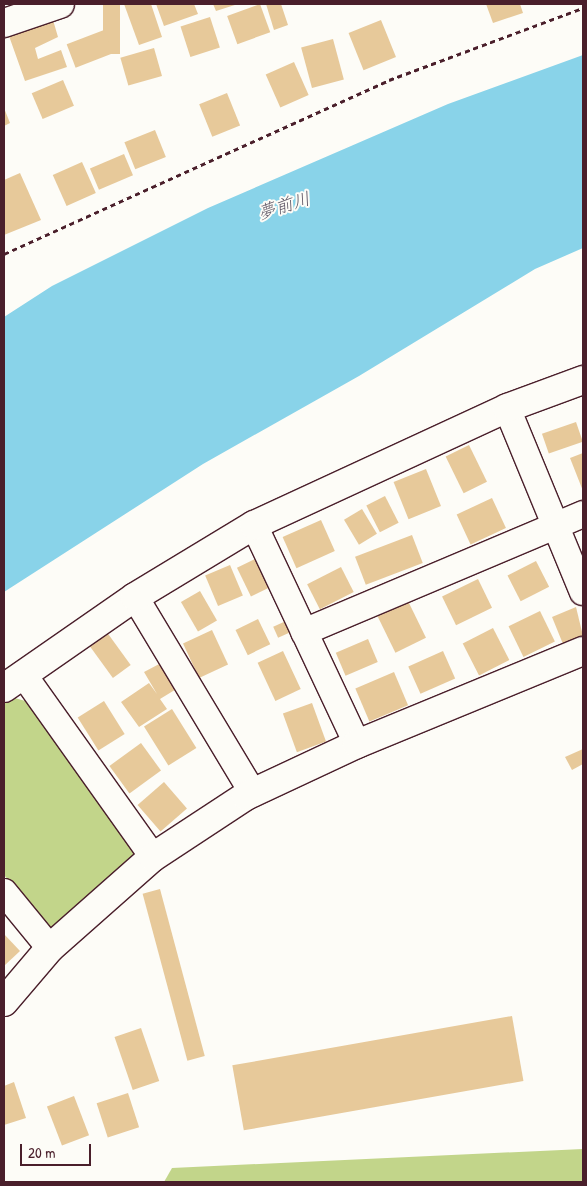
<!DOCTYPE html>
<meta charset="utf-8">
<style>
body{margin:0}
#map{position:relative;width:587px;height:1186px;overflow:hidden;background:#fdfcf7;font-family:"Patrick Hand","Klee One",sans-serif}
div>[style]{position:absolute}
.green>*{inset:0;background:#c2d58a}
.water>*{inset:0;background:#89d3e9}
.building>*{inset:0;background:#e7c99a;transform-origin:0 0}
.path>*{height:3px;margin-top:-1.5px;transform-origin:0;background:repeating-linear-gradient(90deg,#4a1f2b 0 5px,transparent 0 9px)}
.roads{filter:drop-shadow(1px 0 #4a1f2b) drop-shadow(-1px 0 #4a1f2b) drop-shadow(0 1px #4a1f2b) drop-shadow(0 -1px #4a1f2b)}
.street>*{height:26px;margin:-13px;padding:0 13px;transform-origin:13px;border-radius:13px;background:#fdfcf7}
.secondary>*{height:28px;margin:-14px;padding:0 14px;transform-origin:14px;border-radius:14px;background:#fdfcf7}
span{translate:-50% -50%;white-space:nowrap;text-align:center;line-height:1.15;-webkit-text-stroke:4px #fdfcf7;paint-order:stroke}
.water-label{font-size:18px;color:#5d5564;font-style:italic}
.frame{position:absolute;inset:0;border:5px solid #4a1f2b;pointer-events:none}
.scale{position:absolute;left:20px;top:1144px;width:71px;height:22px;box-sizing:border-box;border:2px solid #4a1f2b;border-top:0;padding-left:6px;font-size:15px;line-height:18px;white-space:nowrap;color:#4a1f2b;-webkit-text-stroke:4px #fdfcf7;paint-order:stroke}
</style>
<div id="map">
<div class="green">
<i style="clip-path:polygon(11px 697px,29px 702px,134px 846px,133px 861px,59px 927px,46px 926px,4px 875px,4px 702px)"></i>
<i style="clip-path:polygon(583px 1149px,583px 1182px,164px 1182px,172px 1168px)"></i>
</div>
<div class="water">
<i style="clip-path:polygon(583px 55px,583px 248px,535px 269px,359px 376px,203px 464px,4px 592px,4px 317px,52px 286px,208px 208px,448px 104px)"></i>
</div>
<div class="building">
<i style="left:103px;top:4px;width:17px;height:50px"></i>
<i style="clip-path:polygon(124px 4px,151px 4px,162px 37px,139px 45px)"></i>
<i style="clip-path:polygon(156px 4px,194px 4px,198px 14px,164px 26px)"></i>
<i style="clip-path:polygon(213px 4px,238px 4px,216px 11px)"></i>
<i style="left:260px;top:4px;width:30px;height:35px;rotate:70deg"></i>
<i style="clip-path:polygon(266px 4px,281px 4px,288px 25px,274px 30px)"></i>
<i style="clip-path:polygon(486px 4px,520px 4px,523px 13px,493px 23px)"></i>
<i style="left:210px;top:17px;width:32px;height:31px;rotate:72deg"></i>
<i style="clip-path:polygon(53px 20px,58px 37px,35px 48px,38px 59px,61px 50px,67px 67px,25px 81px,9px 36px)"></i>
<i style="left:381px;top:20px;width:40px;height:35px;rotate:68deg"></i>
<i style="left:104px;top:30px;width:25px;height:40px;rotate:69deg"></i>
<i style="left:333px;top:39px;width:42px;height:33px;rotate:75deg"></i>
<i style="left:154px;top:48px;width:29px;height:35px;rotate:74deg"></i>
<i style="left:294px;top:62px;width:36px;height:31px;rotate:66deg"></i>
<i style="left:63px;top:80px;width:28px;height:34px;rotate:67deg"></i>
<i style="left:227px;top:93px;width:35px;height:30px;rotate:68deg"></i>
<i style="clip-path:polygon(4px 108px,10px 123px,4px 126px)"></i>
<i style="left:155px;top:130px;width:29px;height:33px;rotate:68deg"></i>
<i style="left:124px;top:154px;width:23px;height:37px;rotate:67deg"></i>
<i style="left:82px;top:162px;width:34px;height:32px;rotate:66deg"></i>
<i style="clip-path:polygon(20px 173px,41px 220px,4px 235px,4px 180px)"></i>
<i style="left:576px;top:422px;width:21px;height:36px;rotate:71deg"></i>
<i style="left:469px;top:445px;width:41px;height:26px;rotate:64deg"></i>
<i style="clip-path:polygon(583px 453px,583px 491px,570px 458px)"></i>
<i style="left:426px;top:469px;width:40px;height:35px;rotate:68deg"></i>
<i style="left:385px;top:496px;width:30px;height:21px;rotate:63deg"></i>
<i style="left:492px;top:498px;width:33px;height:39px;rotate:65deg"></i>
<i style="left:362px;top:509px;width:29px;height:21px;rotate:59deg"></i>
<i style="left:321px;top:520px;width:34px;height:42px;rotate:66deg"></i>
<i style="left:412px;top:535px;width:30px;height:61px;rotate:69deg"></i>
<i style="left:263px;top:555px;width:32px;height:29px;rotate:64deg"></i>
<i style="left:536px;top:561px;width:29px;height:32px;rotate:63deg"></i>
<i style="left:230px;top:565px;width:33px;height:27px;rotate:67deg"></i>
<i style="left:341px;top:567px;width:28px;height:38px;rotate:63deg"></i>
<i style="left:478px;top:579px;width:32px;height:40px;rotate:64deg"></i>
<i style="left:200px;top:591px;width:34px;height:22px;rotate:60deg"></i>
<i style="left:408px;top:601px;width:41px;height:34px;rotate:64deg"></i>
<i style="clip-path:polygon(576px 607px,583px 636px,563px 644px,552px 617px)"></i>
<i style="left:540px;top:611px;width:34px;height:35px;rotate:64deg"></i>
<i style="left:258px;top:619px;width:28px;height:25px;rotate:64deg"></i>
<i style="left:286px;top:621px;width:12px;height:14px;rotate:66deg"></i>
<i style="left:493px;top:628px;width:36px;height:34px;rotate:63deg"></i>
<i style="left:212px;top:630px;width:38px;height:32px;rotate:65deg"></i>
<i style="left:106px;top:631px;width:42px;height:22px;rotate:54deg"></i>
<i style="left:368px;top:639px;width:25px;height:35px;rotate:67deg"></i>
<i style="left:283px;top:651px;width:42px;height:28px;rotate:65deg"></i>
<i style="left:443px;top:651px;width:30px;height:38px;rotate:66deg"></i>
<i style="clip-path:polygon(163px 662px,178px 688px,160px 699px,167px 709px,139px 727px,121px 702px,149px 683px,157px 694px,144px 672px)"></i>
<i style="left:394px;top:672px;width:36px;height:42px;rotate:67deg"></i>
<i style="left:104px;top:701px;width:39px;height:31px;rotate:58deg"></i>
<i style="left:312px;top:703px;width:41px;height:31px;rotate:70deg"></i>
<i style="left:172px;top:709px;width:46px;height:33px;rotate:58deg"></i>
<i style="left:141px;top:743px;width:34px;height:39px;rotate:54deg"></i>
<i style="clip-path:polygon(583px 749px,583px 764px,572px 770px,565px 757px)"></i>
<i style="left:164px;top:782px;width:35px;height:35px;rotate:49deg"></i>
<i style="left:160px;top:889px;width:173px;height:18px;rotate:75deg"></i>
<i style="clip-path:polygon(4px 934px,20px 951px,4px 966px)"></i>
<i style="left:512px;top:1016px;width:66px;height:284px;rotate:80deg"></i>
<i style="left:141px;top:1028px;width:56px;height:28px;rotate:71deg"></i>
<i style="clip-path:polygon(14px 1082px,26px 1118px,4px 1125px,4px 1086px)"></i>
<i style="left:128px;top:1093px;width:36px;height:33px;rotate:72deg"></i>
<i style="left:74px;top:1096px;width:42px;height:29px;rotate:69deg"></i>
</div>
<div class="path">
<i style="left:4px;top:254px;width:422px;rotate:-24.3deg"></i>
<i style="left:389px;top:80px;width:207px;rotate:-20.4deg"></i>
</div>
<div class="roads">
<div class="street">
<i style="left:507px;top:408px;width:199px;rotate:67.6deg"></i>
<i style="left:254px;top:525px;width:242px;rotate:64.8deg"></i>
<i style="left:135px;top:597px;width:229px;rotate:59deg"></i>
<i style="left:304px;top:632px;width:303px;rotate:-22.9deg"></i>
<i style="left:23px;top:674px;width:224px;rotate:54.6deg"></i>
<i style="left:4px;top:892px;width:72px;rotate:50.6deg"></i>
</div>
<div class="secondary">
<i style="left:4px;top:23px;width:59px;rotate:-18.7deg"></i>
<i style="left:4px;top:688px;width:160px;rotate:-34.8deg"></i>
<i style="left:135px;top:597px;width:139px;rotate:-31.2deg"></i>
<i style="left:254px;top:525px;width:279px;rotate:-24.8deg"></i>
<i style="left:507px;top:408px;width:81px;rotate:-20.2deg"></i>
<i style="left:4px;top:1002px;width:71px;rotate:-49.6deg"></i>
<i style="left:50px;top:948px;width:137px;rotate:-41.5deg"></i>
<i style="left:153px;top:857px;width:111px;rotate:-33.3deg"></i>
<i style="left:246px;top:796px;width:123px;rotate:-25.1deg"></i>
<i style="left:357px;top:744px;width:244px;rotate:-22.4deg"></i>
</div>
</div>
<div class="water-label">
<span style="left:284px;top:206px;rotate:-17deg">夢前川</span>
</div>
<div class="frame"></div>
<div class="scale">20 m</div>
</div>
